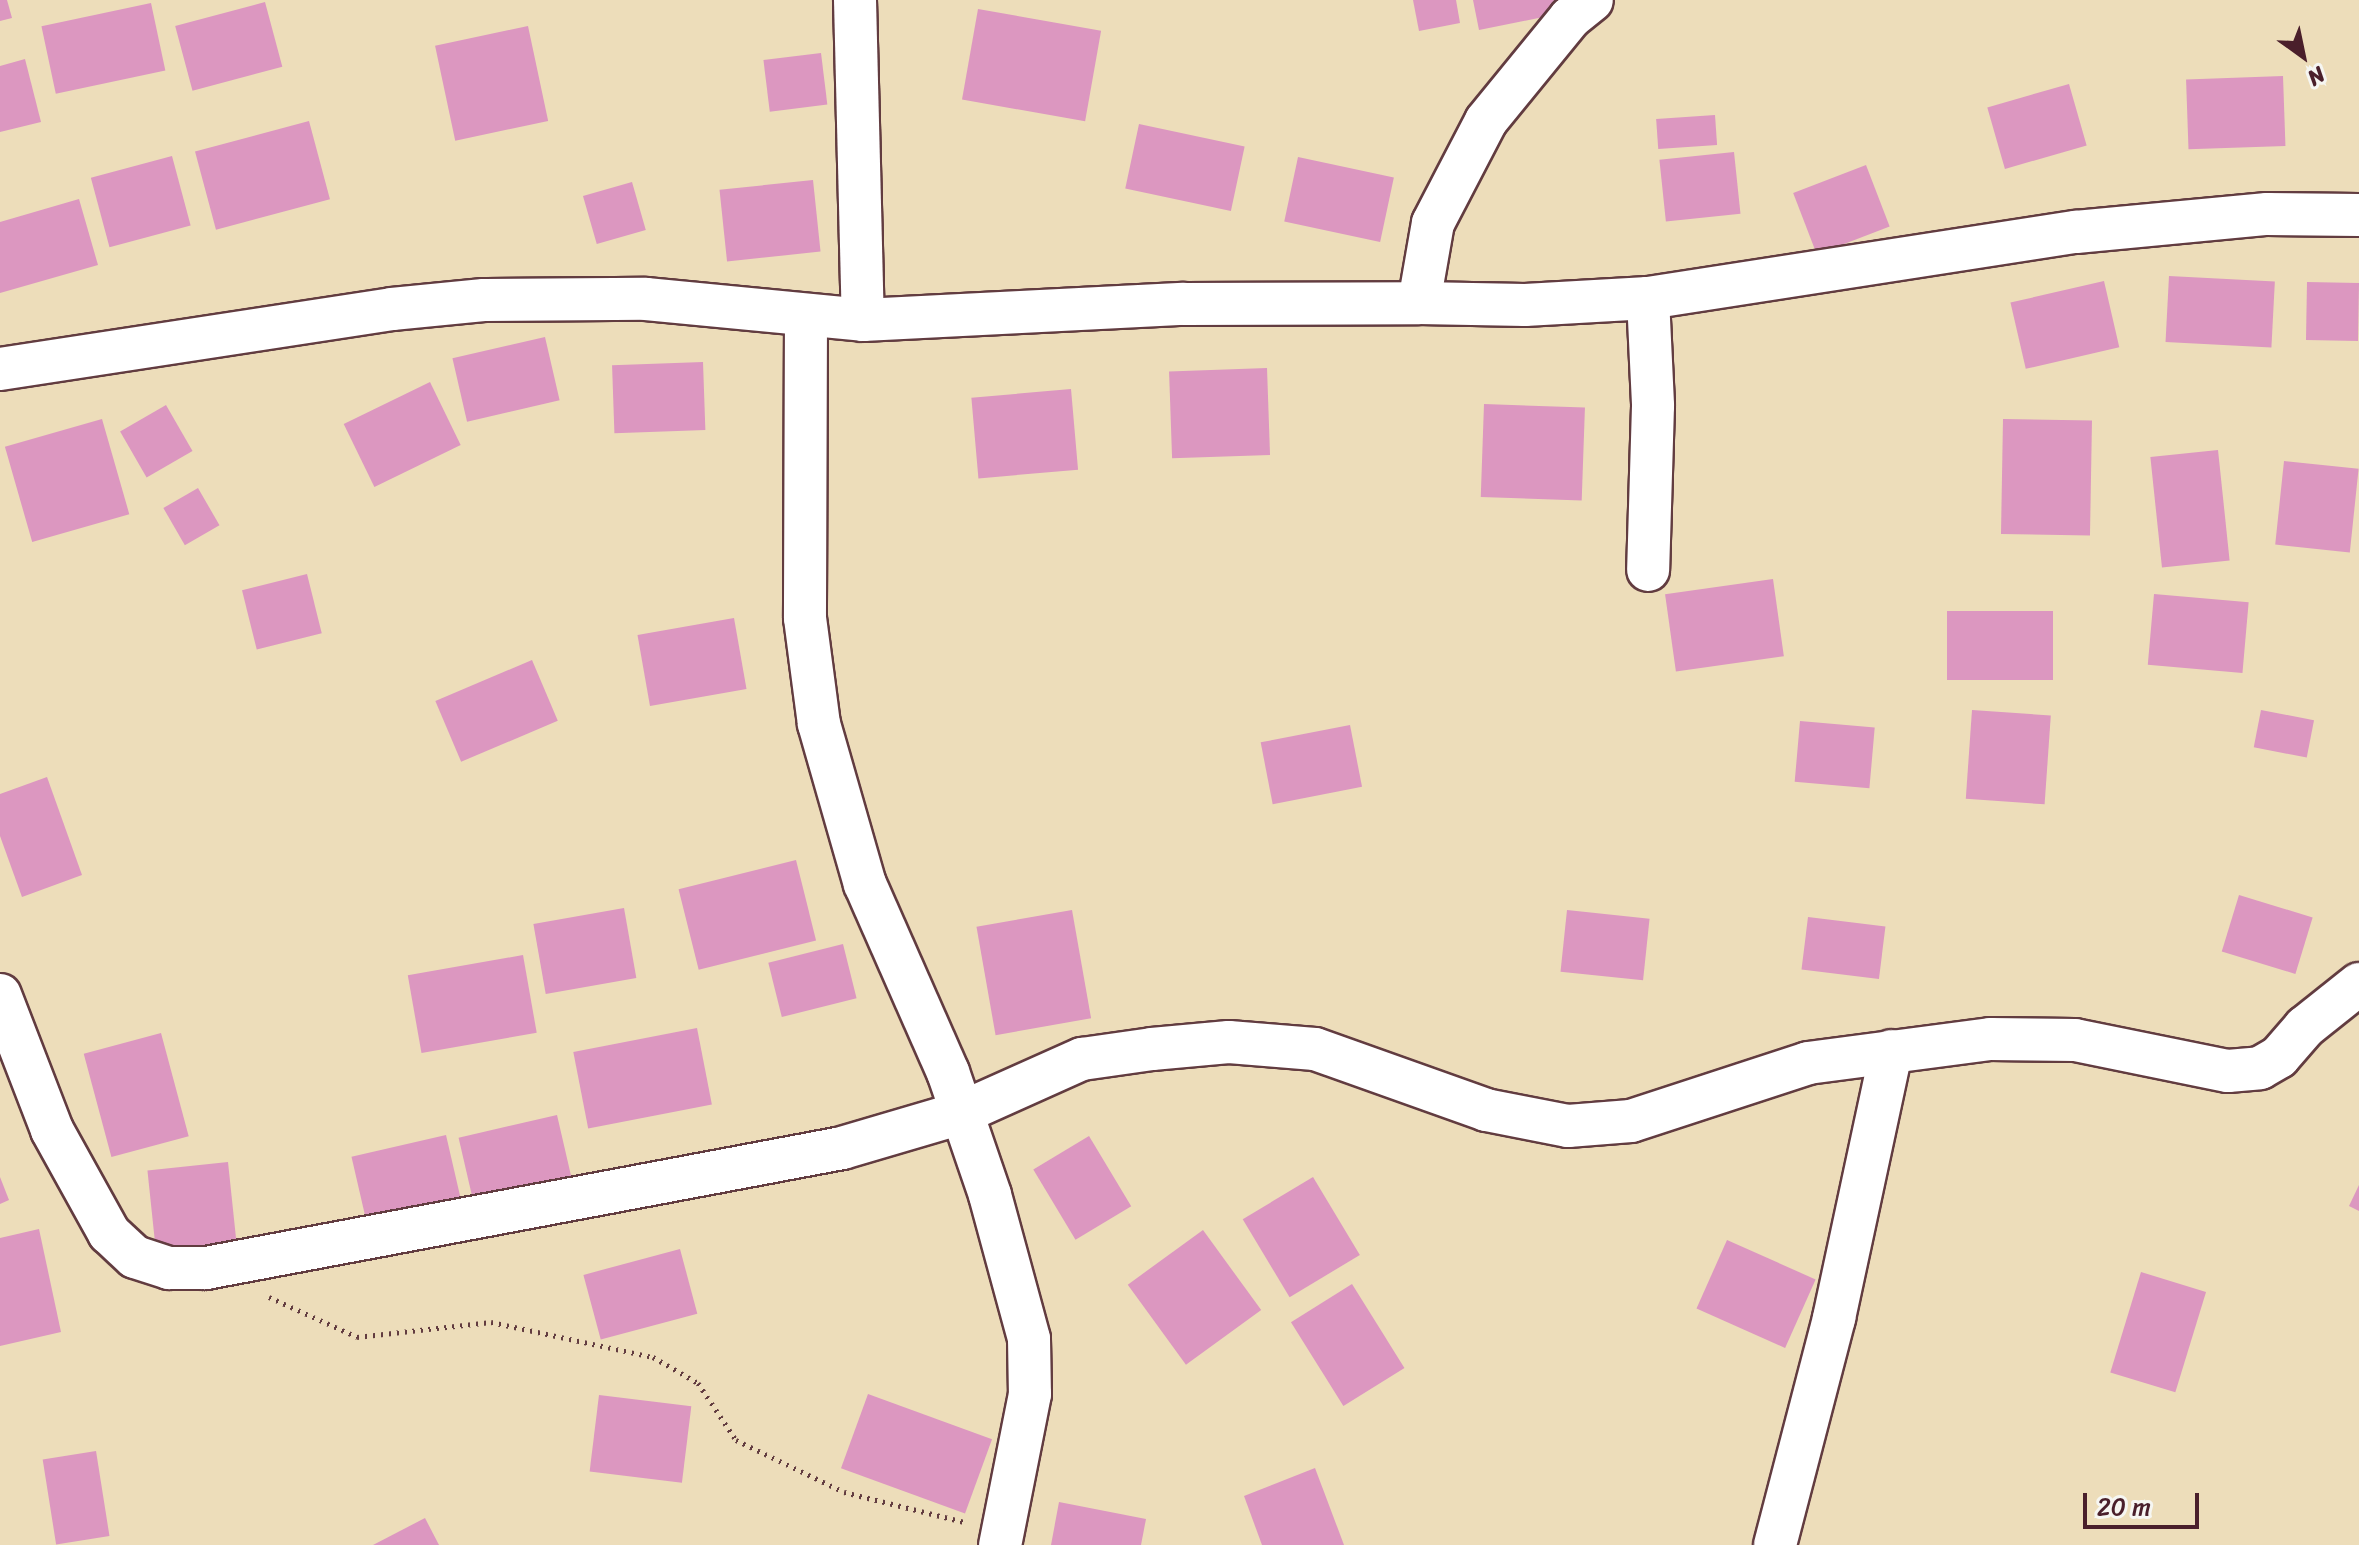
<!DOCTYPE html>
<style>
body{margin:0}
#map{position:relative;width:2359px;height:1545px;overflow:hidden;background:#edddba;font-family:Sriracha,sans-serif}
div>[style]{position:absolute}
.building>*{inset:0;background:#dc97c0;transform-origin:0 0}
.path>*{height:5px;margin-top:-2.5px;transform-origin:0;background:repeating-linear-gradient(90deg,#623c40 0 2px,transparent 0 8px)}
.roads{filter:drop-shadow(2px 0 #623c40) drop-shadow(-2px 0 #623c40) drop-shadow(0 2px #623c40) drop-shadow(0 -2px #623c40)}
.street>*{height:42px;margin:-21px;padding:0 21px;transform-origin:21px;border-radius:21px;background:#fff}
span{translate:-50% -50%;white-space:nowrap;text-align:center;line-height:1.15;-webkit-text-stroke:6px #f6f6f2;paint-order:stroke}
.north{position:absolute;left:2263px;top:16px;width:80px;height:80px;-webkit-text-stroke:6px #f6f6f2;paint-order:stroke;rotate:147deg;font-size:22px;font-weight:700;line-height:32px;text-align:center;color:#4a1f2b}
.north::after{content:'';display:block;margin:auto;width:28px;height:36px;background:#4a1f2b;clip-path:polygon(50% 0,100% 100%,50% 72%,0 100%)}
.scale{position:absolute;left:2083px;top:1493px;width:116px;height:36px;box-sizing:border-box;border:4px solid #4a1f2b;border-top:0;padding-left:10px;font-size:24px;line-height:28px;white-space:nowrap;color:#4a1f2b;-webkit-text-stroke:6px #f6f6f2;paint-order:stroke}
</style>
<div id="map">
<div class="building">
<i style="clip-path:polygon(0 0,7px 0,12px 18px,0 21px)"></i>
<i style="clip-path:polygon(1413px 0,1456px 0,1460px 23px,1419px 31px)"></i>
<i style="clip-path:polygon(1473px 0,1561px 0,1563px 13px,1479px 30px)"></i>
<i style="left:265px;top:2px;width:67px;height:93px;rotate:75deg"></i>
<i style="left:151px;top:3px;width:69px;height:112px;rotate:78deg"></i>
<i style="left:978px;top:9px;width:125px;height:92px;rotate:10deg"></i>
<i style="left:528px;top:26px;width:97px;height:95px;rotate:78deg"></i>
<i style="left:821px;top:53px;width:52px;height:58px;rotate:83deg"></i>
<i style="clip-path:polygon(25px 59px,41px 122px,0 132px,0 66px)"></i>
<i style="left:2283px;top:76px;width:70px;height:97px;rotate:88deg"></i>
<i style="left:2069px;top:84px;width:64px;height:85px;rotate:74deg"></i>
<i style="left:1715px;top:115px;width:30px;height:59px;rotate:86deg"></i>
<i style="left:309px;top:121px;width:81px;height:118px;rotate:75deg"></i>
<i style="left:1139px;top:124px;width:108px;height:66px;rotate:12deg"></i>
<i style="left:1734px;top:152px;width:62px;height:75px;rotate:84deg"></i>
<i style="left:172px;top:156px;width:72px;height:84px;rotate:75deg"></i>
<i style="left:1298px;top:157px;width:98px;height:66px;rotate:12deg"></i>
<i style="left:1866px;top:165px;width:66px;height:78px;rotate:69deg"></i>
<i style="left:813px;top:180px;width:72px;height:94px;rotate:84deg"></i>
<i style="left:632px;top:182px;width:50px;height:51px;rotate:74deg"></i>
<i style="clip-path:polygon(79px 199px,98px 265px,0 293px,0 222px)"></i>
<i style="left:2169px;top:276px;width:106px;height:66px;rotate:3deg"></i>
<i style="left:2104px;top:281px;width:68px;height:96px;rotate:77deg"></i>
<i style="left:2307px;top:282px;width:52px;height:58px;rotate:1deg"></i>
<i style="left:545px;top:337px;width:65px;height:95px;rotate:77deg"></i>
<i style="left:703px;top:362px;width:68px;height:91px;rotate:88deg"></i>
<i style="left:1267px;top:368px;width:87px;height:98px;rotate:88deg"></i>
<i style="left:430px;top:382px;width:70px;height:96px;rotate:64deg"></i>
<i style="left:1071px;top:389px;width:81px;height:100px;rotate:85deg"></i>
<i style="left:1484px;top:404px;width:101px;height:93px;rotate:2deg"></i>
<i style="left:166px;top:405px;width:53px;height:53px;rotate:60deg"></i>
<i style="left:102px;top:419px;width:99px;height:101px;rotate:74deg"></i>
<i style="left:2003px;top:419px;width:89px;height:115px;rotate:1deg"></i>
<i style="left:2218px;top:450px;width:111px;height:68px;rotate:84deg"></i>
<i style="left:2284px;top:461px;width:75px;height:84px;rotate:6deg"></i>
<i style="left:198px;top:488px;width:43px;height:40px;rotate:60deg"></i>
<i style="left:307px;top:574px;width:61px;height:67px;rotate:76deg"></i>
<i style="left:1773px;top:579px;width:78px;height:109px;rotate:82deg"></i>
<i style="left:2154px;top:594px;width:95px;height:71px;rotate:5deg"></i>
<i style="left:1947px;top:611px;width:106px;height:69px"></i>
<i style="left:734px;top:618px;width:72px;height:98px;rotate:80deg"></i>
<i style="left:532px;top:660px;width:66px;height:105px;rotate:67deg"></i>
<i style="left:1972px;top:710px;width:79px;height:89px;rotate:4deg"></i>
<i style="left:2261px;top:710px;width:54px;height:38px;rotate:11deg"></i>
<i style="left:1800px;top:721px;width:75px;height:61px;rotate:5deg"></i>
<i style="left:1350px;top:725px;width:63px;height:91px;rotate:79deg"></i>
<i style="clip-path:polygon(47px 777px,82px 875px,22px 897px,0 836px,0 794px)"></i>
<i style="left:796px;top:860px;width:83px;height:121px;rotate:76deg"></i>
<i style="left:2239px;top:895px;width:77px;height:59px;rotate:17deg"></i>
<i style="left:624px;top:908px;width:71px;height:92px;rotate:80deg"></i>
<i style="left:1072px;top:910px;width:110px;height:97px;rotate:80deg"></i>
<i style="left:1567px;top:910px;width:83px;height:62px;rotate:6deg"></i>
<i style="left:1808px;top:917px;width:78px;height:53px;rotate:7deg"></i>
<i style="left:843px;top:944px;width:56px;height:77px;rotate:76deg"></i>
<i style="left:523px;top:955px;width:79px;height:117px;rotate:80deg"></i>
<i style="left:697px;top:1028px;width:78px;height:126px;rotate:79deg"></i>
<i style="left:161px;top:1033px;width:107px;height:80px;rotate:75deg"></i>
<i style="left:557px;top:1115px;width:77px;height:101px;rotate:77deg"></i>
<i style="left:446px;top:1135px;width:81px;height:97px;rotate:77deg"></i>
<i style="left:1089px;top:1136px;width:82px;height:65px;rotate:59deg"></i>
<i style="left:228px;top:1162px;width:83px;height:81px;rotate:84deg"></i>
<i style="clip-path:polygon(0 1177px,9px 1200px,0 1204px)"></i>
<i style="left:1313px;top:1177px;width:91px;height:82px;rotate:59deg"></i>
<i style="clip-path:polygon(2359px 1185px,2359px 1211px,2349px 1206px)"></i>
<i style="clip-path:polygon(39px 1229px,61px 1332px,0 1346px,0 1238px)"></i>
<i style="left:1203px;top:1230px;width:99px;height:93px;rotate:54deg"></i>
<i style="left:1727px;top:1240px;width:97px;height:75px;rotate:24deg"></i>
<i style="left:680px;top:1249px;width:67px;height:100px;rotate:75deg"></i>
<i style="left:2141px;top:1272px;width:68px;height:105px;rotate:17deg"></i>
<i style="left:1352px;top:1284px;width:99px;height:72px;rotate:58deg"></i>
<i style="left:868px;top:1394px;width:132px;height:79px;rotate:20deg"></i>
<i style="left:599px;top:1395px;width:93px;height:77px;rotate:7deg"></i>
<i style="left:96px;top:1451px;width:86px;height:54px;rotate:81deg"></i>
<i style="clip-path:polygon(1315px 1468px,1344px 1545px,1262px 1545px,1244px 1496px)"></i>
<i style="clip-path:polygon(1059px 1502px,1146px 1519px,1141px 1545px,1051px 1545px)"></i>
<i style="clip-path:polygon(425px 1518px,439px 1545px,373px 1545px)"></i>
</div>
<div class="path">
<i style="left:269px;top:1297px;width:97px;rotate:24.4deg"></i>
<i style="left:357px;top:1337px;width:135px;rotate:-6.4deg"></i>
<i style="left:491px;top:1322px;width:166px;rotate:12.2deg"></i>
<i style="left:653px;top:1357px;width:52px;rotate:30deg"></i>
<i style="left:698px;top:1383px;width:69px;rotate:56.3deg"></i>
<i style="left:736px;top:1440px;width:120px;rotate:25.7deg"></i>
<i style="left:844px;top:1492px;width:124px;rotate:14deg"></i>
</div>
<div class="roads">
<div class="street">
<i style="left:855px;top:0;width:320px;rotate:88.6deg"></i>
<i style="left:1648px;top:298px;width:108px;rotate:87.3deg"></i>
<i style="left:1653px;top:406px;width:164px;rotate:91.7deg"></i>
<i style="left:1419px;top:303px;width:106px;rotate:1.1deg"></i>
<i style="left:1525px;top:305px;width:123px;rotate:-3.3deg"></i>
<i style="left:1648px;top:298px;width:433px;rotate:-8.8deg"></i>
<i style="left:2076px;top:232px;width:192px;rotate:-5.4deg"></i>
<i style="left:2267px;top:214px;width:92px;rotate:0.6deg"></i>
<i style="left:806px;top:318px;width:300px;rotate:90.2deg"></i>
<i style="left:805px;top:618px;width:107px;rotate:82.5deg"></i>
<i style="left:819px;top:724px;width:166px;rotate:74deg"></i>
<i style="left:865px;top:884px;width:206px;rotate:66.2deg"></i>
<i style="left:948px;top:1072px;width:130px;rotate:71.1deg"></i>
<i style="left:990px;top:1195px;width:149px;rotate:74.8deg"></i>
<i style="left:1029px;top:1339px;width:55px;rotate:89deg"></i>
<i style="left:1030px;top:1394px;width:154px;rotate:101.2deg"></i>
<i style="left:0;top:369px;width:397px;rotate:-8.7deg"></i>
<i style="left:392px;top:309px;width:92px;rotate:-5.6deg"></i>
<i style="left:484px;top:300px;width:162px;rotate:-0.4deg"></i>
<i style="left:646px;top:299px;width:218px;rotate:5.5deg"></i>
<i style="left:863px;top:320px;width:321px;rotate:-2.9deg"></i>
<i style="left:1184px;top:304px;width:235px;rotate:-0.2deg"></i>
<i style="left:1419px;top:303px;width:81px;rotate:-80.1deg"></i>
<i style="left:1433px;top:223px;width:115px;rotate:-62.5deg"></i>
<i style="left:1486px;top:121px;width:133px;rotate:-50.8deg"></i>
<i style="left:1570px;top:18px;width:28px;rotate:-39deg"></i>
<i style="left:0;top:995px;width:145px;rotate:68.9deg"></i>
<i style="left:52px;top:1130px;width:118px;rotate:61deg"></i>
<i style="left:109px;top:1233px;width:35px;rotate:43deg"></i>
<i style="left:135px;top:1257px;width:36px;rotate:18deg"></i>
<i style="left:169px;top:1268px;width:37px"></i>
<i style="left:206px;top:1268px;width:647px;rotate:-10.68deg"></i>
<i style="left:842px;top:1148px;width:124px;rotate:-16.4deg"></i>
<i style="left:961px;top:1113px;width:133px;rotate:-24.1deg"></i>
<i style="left:1082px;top:1059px;width:71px;rotate:-8.1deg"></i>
<i style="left:1152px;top:1049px;width:77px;rotate:-5.2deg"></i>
<i style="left:1229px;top:1042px;width:86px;rotate:4.7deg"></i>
<i style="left:1315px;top:1049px;width:182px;rotate:19.6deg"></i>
<i style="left:1486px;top:1110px;width:84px;rotate:11deg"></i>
<i style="left:1568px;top:1126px;width:63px;rotate:-4.5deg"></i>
<i style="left:1631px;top:1121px;width:186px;rotate:-18.1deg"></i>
<i style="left:1808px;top:1063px;width:184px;rotate:-7.5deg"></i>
<i style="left:1990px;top:1039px;width:85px;rotate:0.7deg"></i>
<i style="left:2075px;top:1040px;width:156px;rotate:11.5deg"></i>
<i style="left:2228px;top:1071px;width:32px;rotate:-5deg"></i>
<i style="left:2260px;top:1068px;width:22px;rotate:-30deg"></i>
<i style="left:2279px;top:1057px;width:40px;rotate:-49deg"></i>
<i style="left:2305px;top:1027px;width:69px;rotate:-38.5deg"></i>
<i style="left:1775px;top:1545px;width:235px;rotate:-75.4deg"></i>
<i style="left:1834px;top:1318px;width:273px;rotate:-77.9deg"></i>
</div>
</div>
<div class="north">N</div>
<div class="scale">20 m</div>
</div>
